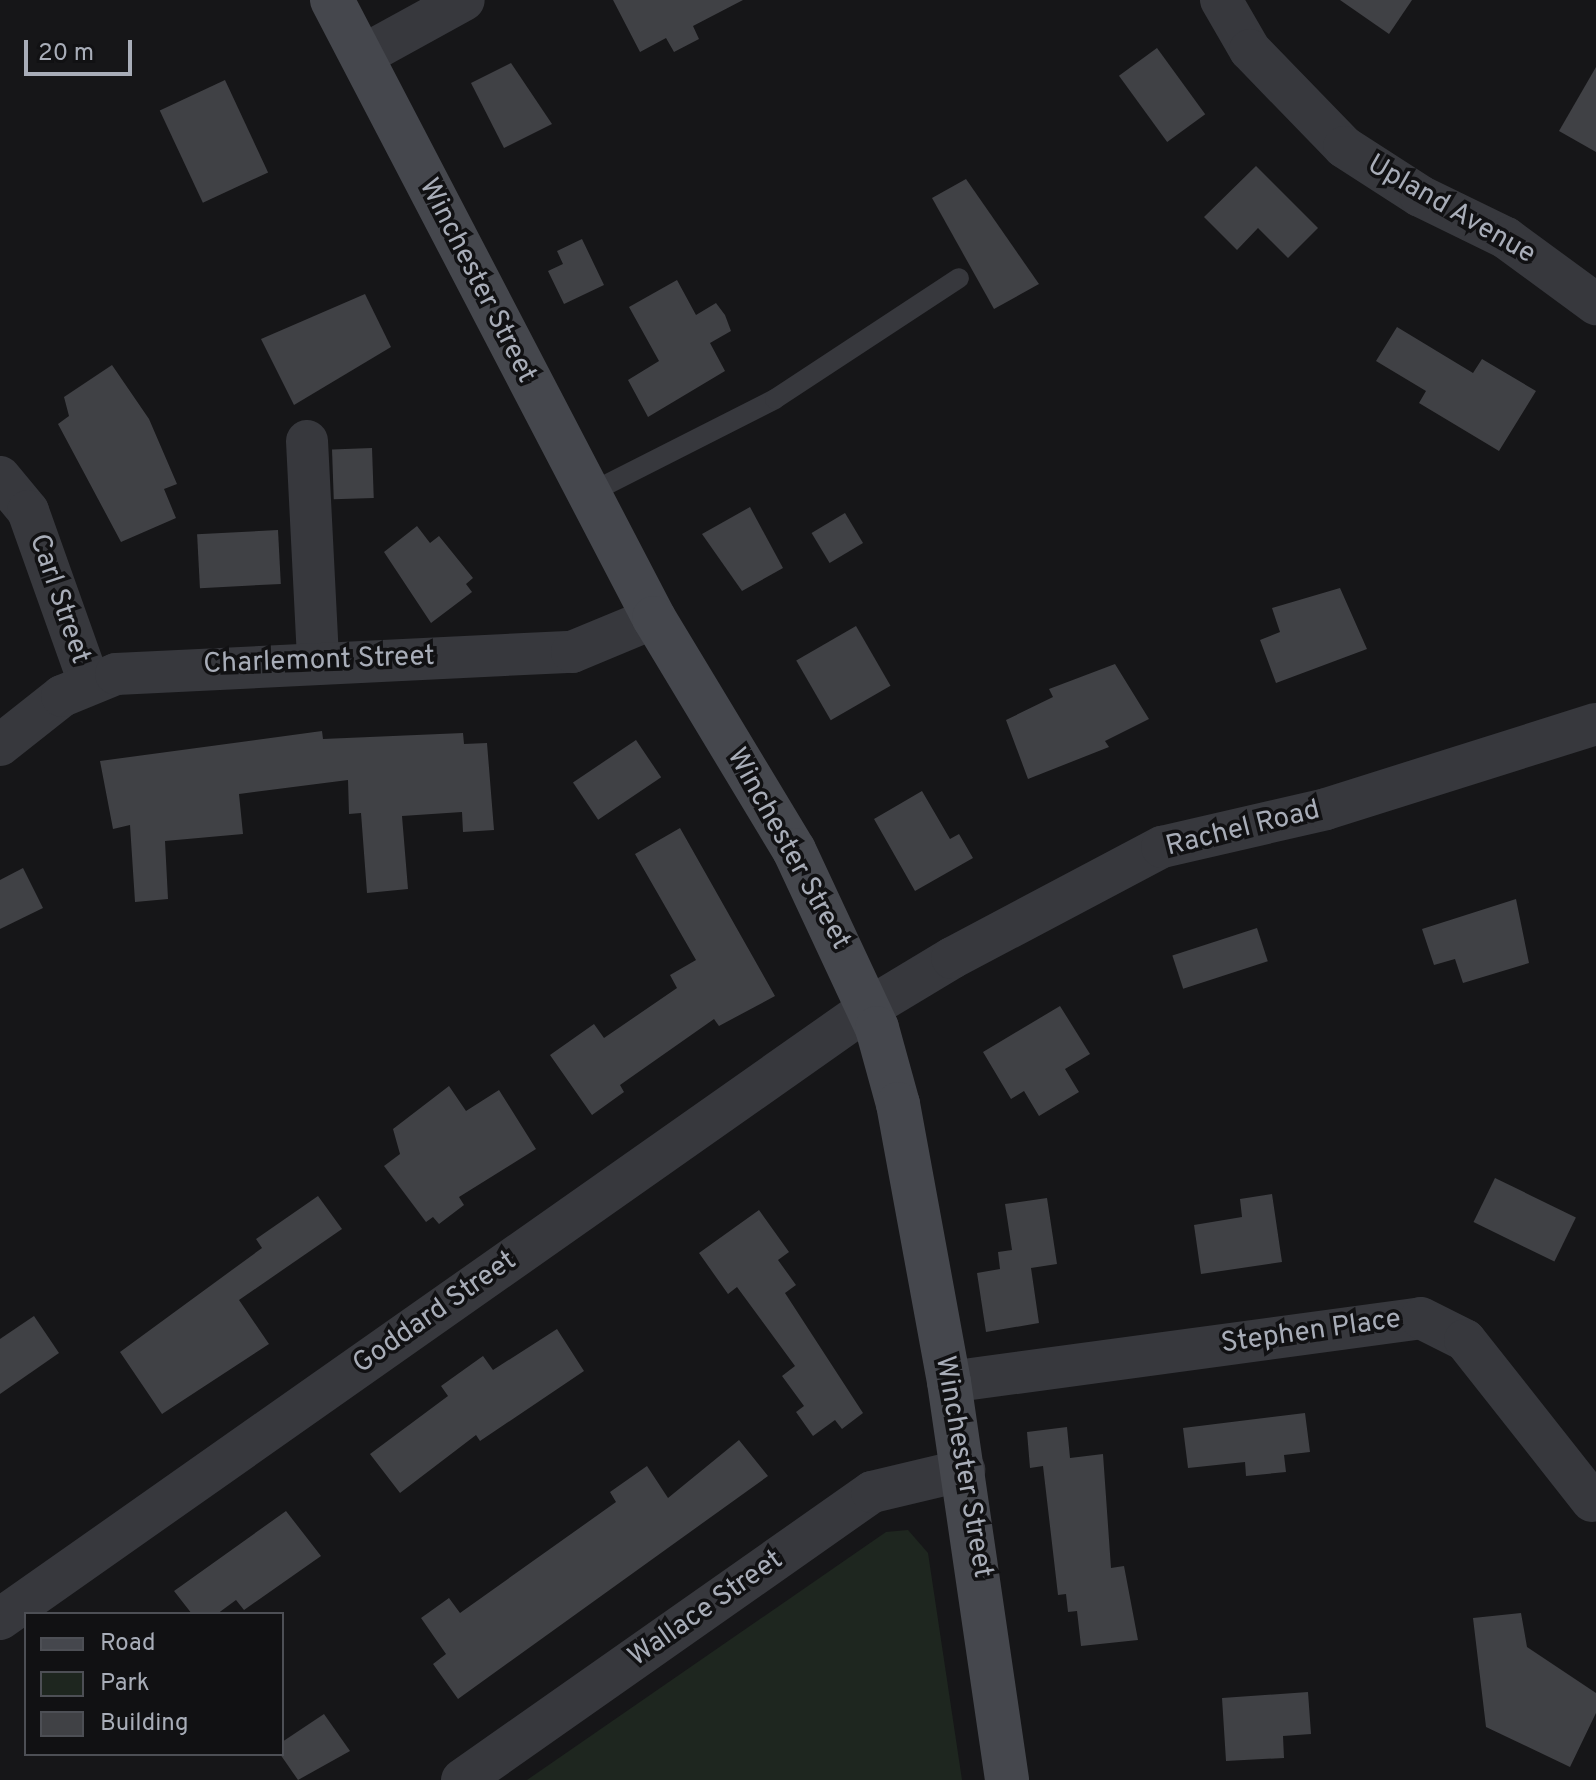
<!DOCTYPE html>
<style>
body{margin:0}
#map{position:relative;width:1596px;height:1780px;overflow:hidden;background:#161618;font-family:Overpass,sans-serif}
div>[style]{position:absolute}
.green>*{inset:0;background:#1e261f}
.building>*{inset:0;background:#404145;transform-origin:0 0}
.lane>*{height:20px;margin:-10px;padding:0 10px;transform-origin:10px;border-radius:10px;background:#37383d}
.street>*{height:42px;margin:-21px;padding:0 21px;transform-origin:21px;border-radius:21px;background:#37383d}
.secondary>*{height:44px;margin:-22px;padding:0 22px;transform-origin:22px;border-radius:22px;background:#45474d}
span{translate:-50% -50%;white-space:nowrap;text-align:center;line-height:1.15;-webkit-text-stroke:7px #111113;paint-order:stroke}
.street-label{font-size:28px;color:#a8adb8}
.legend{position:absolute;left:24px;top:1612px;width:260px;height:144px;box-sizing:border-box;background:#111113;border:2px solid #4d4f55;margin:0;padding:10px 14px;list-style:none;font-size:24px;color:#a8adb8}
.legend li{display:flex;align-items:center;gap:16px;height:40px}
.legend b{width:40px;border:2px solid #4d4f55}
.scale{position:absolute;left:24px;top:40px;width:108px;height:36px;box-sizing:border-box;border:4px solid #a8adb8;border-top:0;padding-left:10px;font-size:24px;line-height:28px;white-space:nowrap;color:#a8adb8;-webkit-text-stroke:6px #111113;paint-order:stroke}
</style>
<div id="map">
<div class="green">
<i style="clip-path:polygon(908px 1530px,928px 1553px,962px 1780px,527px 1780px,886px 1532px)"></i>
</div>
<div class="building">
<i style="clip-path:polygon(613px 0,743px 0,693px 26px,699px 39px,674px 52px,666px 38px,640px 52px)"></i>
<i style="clip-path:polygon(1340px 0,1412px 0,1389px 34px)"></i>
<i style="left:1157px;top:48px;width:82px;height:47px;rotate:54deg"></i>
<i style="clip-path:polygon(511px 63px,552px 124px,504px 148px,471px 83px)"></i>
<i style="clip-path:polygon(1596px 67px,1596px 152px,1559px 131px)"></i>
<i style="left:225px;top:80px;width:102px;height:72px;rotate:65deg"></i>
<i style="clip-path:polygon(1256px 166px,1318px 228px,1288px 258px,1258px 228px,1237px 250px,1204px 217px)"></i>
<i style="clip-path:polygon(966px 179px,1039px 284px,994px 309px,932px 198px)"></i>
<i style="clip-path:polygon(582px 239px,604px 285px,564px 304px,548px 271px,563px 264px,557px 251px)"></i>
<i style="clip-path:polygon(677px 280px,696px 315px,716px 303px,725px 315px,731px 331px,710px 343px,725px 371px,648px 417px,628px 380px,659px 361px,629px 307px)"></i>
<i style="clip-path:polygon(365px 294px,391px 347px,294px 405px,261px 339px)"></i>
<i style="clip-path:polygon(1397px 327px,1473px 373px,1482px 359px,1536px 391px,1499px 451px,1419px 403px,1426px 391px,1376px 361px)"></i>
<i style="clip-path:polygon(112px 365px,149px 419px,177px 484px,164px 489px,176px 518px,121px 542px,58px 424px,69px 416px,64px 397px)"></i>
<i style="left:372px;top:448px;width:50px;height:40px;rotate:88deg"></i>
<i style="clip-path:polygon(750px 507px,783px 568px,742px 591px,702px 534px)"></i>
<i style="left:845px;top:513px;width:35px;height:39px;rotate:59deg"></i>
<i style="clip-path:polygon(417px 526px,430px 543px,439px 536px,473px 578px,466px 584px,472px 592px,431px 623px,384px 552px)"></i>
<i style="left:278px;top:530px;width:54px;height:81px;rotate:87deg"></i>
<i style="clip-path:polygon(1340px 588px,1367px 649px,1276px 683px,1260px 640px,1280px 632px,1272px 608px)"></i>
<i style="left:856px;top:626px;width:69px;height:69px;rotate:60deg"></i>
<i style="clip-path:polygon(1115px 664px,1149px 719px,1105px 741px,1109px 747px,1028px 779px,1006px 720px,1053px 697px,1049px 689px)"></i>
<i style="clip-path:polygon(322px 731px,323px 739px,463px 733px,464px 744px,487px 743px,494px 830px,463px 832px,462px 812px,402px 816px,408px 889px,367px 893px,361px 813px,349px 814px,348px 780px,239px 794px,243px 834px,165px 841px,168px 899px,135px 902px,130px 825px,113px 829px,100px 761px)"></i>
<i style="left:636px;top:740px;width:45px;height:76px;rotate:56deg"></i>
<i style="clip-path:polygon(922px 791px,950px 839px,959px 834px,973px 858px,915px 891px,874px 819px)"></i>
<i style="clip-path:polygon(680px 828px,775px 996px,719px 1026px,714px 1019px,620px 1085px,624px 1092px,592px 1115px,550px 1055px,594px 1024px,604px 1038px,677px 988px,670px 975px,696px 960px,635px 854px)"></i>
<i style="clip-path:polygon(23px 868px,43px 908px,0 929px,0 880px)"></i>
<i style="clip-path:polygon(1516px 899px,1529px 963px,1463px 983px,1455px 959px,1434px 965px,1422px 929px)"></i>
<i style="left:1257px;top:928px;width:35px;height:89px;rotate:72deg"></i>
<i style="clip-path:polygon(1060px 1006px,1090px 1054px,1065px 1069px,1079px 1092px,1039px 1116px,1024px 1091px,1011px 1099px,983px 1052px)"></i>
<i style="clip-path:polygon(449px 1086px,466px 1111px,499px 1090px,536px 1149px,459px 1197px,464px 1205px,439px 1224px,433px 1217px,426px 1222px,384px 1166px,400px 1154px,393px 1129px)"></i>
<i style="left:1495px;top:1178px;width:90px;height:49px;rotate:26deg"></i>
<i style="clip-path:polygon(1272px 1194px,1282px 1262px,1201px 1274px,1194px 1225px,1242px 1217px,1240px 1199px)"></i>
<i style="clip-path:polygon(318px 1196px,342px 1229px,239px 1300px,269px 1344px,162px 1414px,120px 1352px,262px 1248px,256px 1239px)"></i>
<i style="clip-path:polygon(1047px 1198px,1057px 1264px,1031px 1268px,1039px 1323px,986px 1332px,977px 1273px,1000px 1269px,998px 1252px,1012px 1250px,1005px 1204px)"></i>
<i style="clip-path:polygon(759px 1210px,789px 1252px,778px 1260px,796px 1285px,785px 1293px,863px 1413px,842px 1429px,835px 1420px,813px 1436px,796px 1412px,804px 1406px,782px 1376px,795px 1366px,737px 1287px,728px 1294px,699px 1253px)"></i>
<i style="clip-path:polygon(34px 1316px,59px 1353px,0 1394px,0 1339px)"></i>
<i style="clip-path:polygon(557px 1329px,584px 1371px,480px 1441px,476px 1435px,400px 1493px,370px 1454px,448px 1396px,441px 1386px,483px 1356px,493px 1370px)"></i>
<i style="clip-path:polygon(1305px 1413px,1310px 1452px,1284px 1455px,1286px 1472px,1246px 1476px,1245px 1462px,1188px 1468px,1183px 1428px)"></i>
<i style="clip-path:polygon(1067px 1427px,1070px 1458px,1103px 1454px,1111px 1568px,1124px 1566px,1138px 1640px,1081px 1646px,1077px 1611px,1068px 1612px,1066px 1594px,1058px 1595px,1043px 1466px,1030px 1468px,1027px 1432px)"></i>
<i style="clip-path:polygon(739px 1440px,768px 1476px,458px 1699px,433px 1664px,446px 1654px,421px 1618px,449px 1598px,460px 1613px,616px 1502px,610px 1492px,647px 1466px,668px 1498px)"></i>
<i style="clip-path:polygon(286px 1511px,321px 1556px,244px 1610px,236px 1600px,217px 1614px,192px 1614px,174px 1591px)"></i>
<i style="clip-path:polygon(1521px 1613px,1527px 1647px,1596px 1693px,1596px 1713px,1570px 1767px,1486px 1727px,1473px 1618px)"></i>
<i style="clip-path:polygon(1308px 1692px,1311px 1734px,1283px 1736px,1284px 1758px,1226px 1761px,1222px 1698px)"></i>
<i style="clip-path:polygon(324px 1714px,350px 1751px,298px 1780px,280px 1754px,282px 1742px)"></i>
</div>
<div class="lane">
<i style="left:588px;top:494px;width:210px;rotate:-26.9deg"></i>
<i style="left:775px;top:399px;width:220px;rotate:-33.3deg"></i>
</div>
<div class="street">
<i style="left:1221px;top:0;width:58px;rotate:59.9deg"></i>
<i style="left:1250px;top:50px;width:135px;rotate:45.9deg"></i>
<i style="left:1344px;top:147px;width:90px;rotate:32.8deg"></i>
<i style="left:1420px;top:196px;width:96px;rotate:26deg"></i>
<i style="left:1506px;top:238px;width:112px;rotate:36.3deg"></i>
<i style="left:362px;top:56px;width:116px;rotate:-28.8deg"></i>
<i style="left:307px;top:441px;width:220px;rotate:87.1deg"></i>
<i style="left:0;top:477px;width:44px;rotate:50.5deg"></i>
<i style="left:28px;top:511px;width:182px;rotate:70.4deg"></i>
<i style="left:0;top:745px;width:79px;rotate:-38.3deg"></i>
<i style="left:62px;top:696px;width:58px;rotate:-22.2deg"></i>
<i style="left:116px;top:674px;width:457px;rotate:-2.8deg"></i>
<i style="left:572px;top:652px;width:89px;rotate:-22.5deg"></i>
<i style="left:949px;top:1382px;width:476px;rotate:-7.7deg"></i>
<i style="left:1421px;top:1318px;width:49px;rotate:26.6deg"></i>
<i style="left:1465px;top:1340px;width:205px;rotate:51.7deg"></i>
<i style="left:0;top:1619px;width:1062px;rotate:-35.11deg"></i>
<i style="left:869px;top:1008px;width:97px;rotate:-31.1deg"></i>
<i style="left:952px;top:958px;width:238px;rotate:-27.9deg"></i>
<i style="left:1162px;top:847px;width:168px;rotate:-13deg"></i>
<i style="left:1326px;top:809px;width:283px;rotate:-17.5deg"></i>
<i style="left:462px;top:1780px;width:501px;rotate:-35.09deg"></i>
<i style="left:872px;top:1492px;width:95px;rotate:-13.4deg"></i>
</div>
<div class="secondary">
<i style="left:332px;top:0;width:697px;rotate:62.48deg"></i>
<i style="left:654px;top:618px;width:271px;rotate:58.9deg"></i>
<i style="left:794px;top:850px;width:196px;rotate:65deg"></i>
<i style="left:877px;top:1028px;width:79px;rotate:74.6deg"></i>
<i style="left:898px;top:1104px;width:283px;rotate:79.6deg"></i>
<i style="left:949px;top:1382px;width:402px;rotate:81.7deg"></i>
</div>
<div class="street-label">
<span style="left:1451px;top:210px;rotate:30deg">Upland Avenue</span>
<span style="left:477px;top:281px;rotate:63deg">Winchester Street</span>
<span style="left:59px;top:599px;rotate:71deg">Carl Street</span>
<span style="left:319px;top:661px;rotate:-2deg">Charlemont Street</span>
<span style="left:1243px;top:829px;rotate:-14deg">Rachel Road</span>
<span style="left:788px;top:849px;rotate:61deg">Winchester Street</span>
<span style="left:435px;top:1313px;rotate:-35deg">Goddard Street</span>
<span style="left:1311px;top:1332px;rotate:-8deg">Stephen Place</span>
<span style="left:963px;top:1467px;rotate:80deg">Winchester Street</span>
<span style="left:706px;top:1609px;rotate:-35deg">Wallace Street</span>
</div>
<ul class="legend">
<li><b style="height:10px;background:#45474d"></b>Road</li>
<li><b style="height:22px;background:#1e261f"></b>Park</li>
<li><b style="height:22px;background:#404145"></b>Building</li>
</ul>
<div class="scale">20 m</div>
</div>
